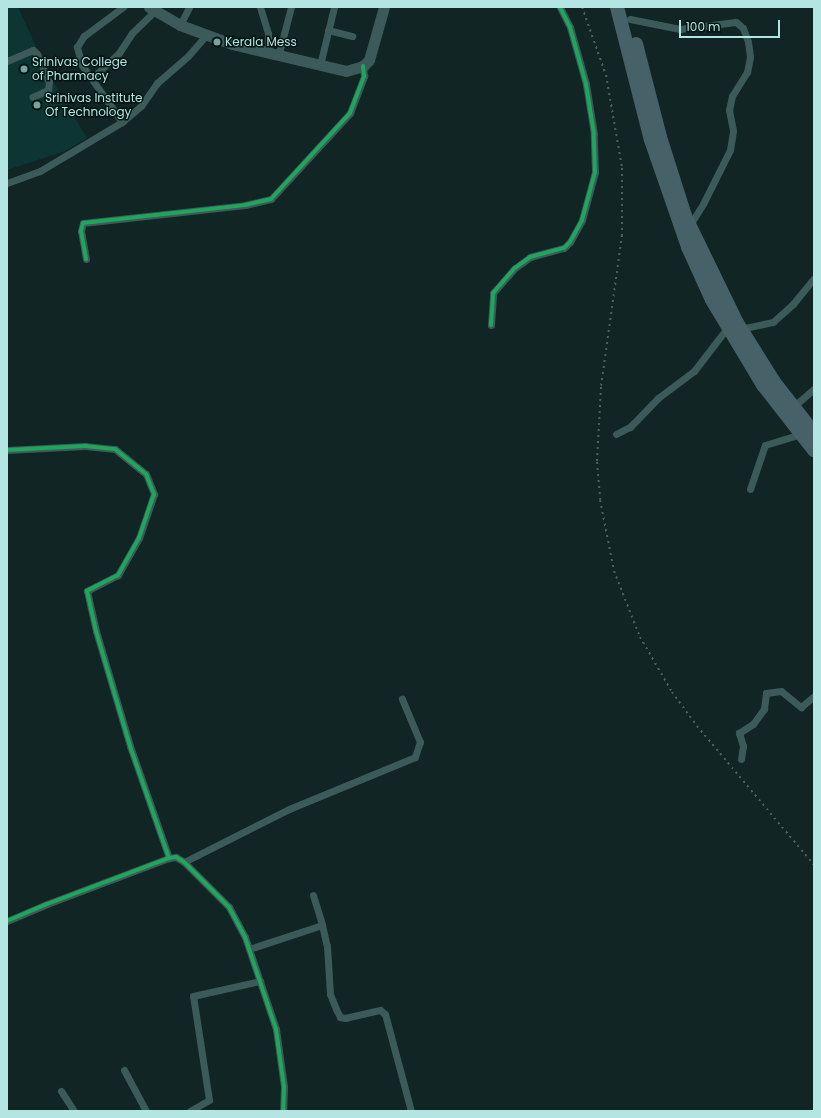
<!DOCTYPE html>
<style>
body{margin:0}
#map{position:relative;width:821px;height:1118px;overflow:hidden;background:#102524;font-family:Poppins,sans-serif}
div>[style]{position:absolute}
.built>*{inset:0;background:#0d3533}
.street>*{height:7px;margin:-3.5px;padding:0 3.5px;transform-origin:3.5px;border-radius:3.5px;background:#3b5a59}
.secondary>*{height:11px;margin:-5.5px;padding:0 5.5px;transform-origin:5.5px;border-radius:5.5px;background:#3b5a59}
.highway>*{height:14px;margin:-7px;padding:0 7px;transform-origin:7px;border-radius:7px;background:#476168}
.rail>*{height:2px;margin-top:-1px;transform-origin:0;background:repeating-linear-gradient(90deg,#496160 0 2px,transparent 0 6px)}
.cycleway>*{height:4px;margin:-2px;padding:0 2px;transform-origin:2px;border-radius:2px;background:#20a55d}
.dots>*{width:11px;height:11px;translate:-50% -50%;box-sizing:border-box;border:2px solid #001413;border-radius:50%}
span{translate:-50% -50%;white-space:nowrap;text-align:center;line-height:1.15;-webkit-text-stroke:3px #001413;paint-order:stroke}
.poi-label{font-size:12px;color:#b3e5e2}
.left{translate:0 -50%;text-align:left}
.frame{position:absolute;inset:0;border:8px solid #b3e5e2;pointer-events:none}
.scale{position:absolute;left:679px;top:20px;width:101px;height:18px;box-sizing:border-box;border:2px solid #b3e5e2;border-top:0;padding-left:5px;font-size:12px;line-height:14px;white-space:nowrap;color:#b3e5e2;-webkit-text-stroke:3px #001413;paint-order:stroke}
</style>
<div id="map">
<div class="built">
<i style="clip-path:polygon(7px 7px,18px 7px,48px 73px,87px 138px,65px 151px,7px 170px)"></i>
</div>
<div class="street">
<i style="left:260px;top:7px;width:28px;rotate:73deg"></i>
<i style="left:268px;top:34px;width:18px;rotate:87deg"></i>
<i style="left:630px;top:19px;width:51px;rotate:11.3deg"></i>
<i style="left:680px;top:29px;width:56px;rotate:-7.1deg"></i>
<i style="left:736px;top:22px;width:9px;rotate:41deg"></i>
<i style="left:743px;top:28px;width:15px;rotate:70deg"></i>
<i style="left:748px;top:42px;width:15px;rotate:82deg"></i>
<i style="left:750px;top:57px;width:15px;rotate:101deg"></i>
<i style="left:747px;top:72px;width:28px;rotate:122deg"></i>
<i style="left:732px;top:96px;width:14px;rotate:102deg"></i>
<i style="left:729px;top:110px;width:21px;rotate:79deg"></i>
<i style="left:733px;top:131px;width:19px;rotate:99deg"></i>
<i style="left:730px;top:150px;width:60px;rotate:116.6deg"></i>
<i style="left:703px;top:204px;width:25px;rotate:122deg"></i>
<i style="left:180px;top:25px;width:20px;rotate:-63deg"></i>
<i style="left:328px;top:30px;width:25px;rotate:14deg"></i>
<i style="left:279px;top:53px;width:48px;rotate:-75.4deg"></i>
<i style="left:7px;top:61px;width:28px;rotate:-23deg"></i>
<i style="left:33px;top:50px;width:6px;rotate:45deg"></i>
<i style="left:37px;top:54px;width:30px;rotate:67deg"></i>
<i style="left:49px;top:82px;width:8px;rotate:97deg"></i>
<i style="left:48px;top:90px;width:17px;rotate:156deg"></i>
<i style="left:320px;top:65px;width:60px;rotate:-76.4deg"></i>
<i style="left:92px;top:78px;width:37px;rotate:-43deg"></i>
<i style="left:119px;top:53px;width:24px;rotate:-57deg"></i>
<i style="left:132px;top:33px;width:32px;rotate:-44deg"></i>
<i style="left:122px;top:122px;width:70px;rotate:-125.1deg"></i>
<i style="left:82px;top:65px;width:19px;rotate:-106deg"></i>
<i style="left:77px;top:47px;width:13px;rotate:-58deg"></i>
<i style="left:84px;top:36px;width:49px;rotate:-36.6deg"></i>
<i style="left:7px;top:183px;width:35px;rotate:-20deg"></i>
<i style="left:40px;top:171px;width:96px;rotate:-30.9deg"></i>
<i style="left:122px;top:122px;width:25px;rotate:-40deg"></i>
<i style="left:141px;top:106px;width:28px;rotate:-55deg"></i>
<i style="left:157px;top:83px;width:41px;rotate:-41.1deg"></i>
<i style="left:188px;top:56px;width:28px;rotate:-49deg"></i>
<i style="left:86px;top:259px;width:28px;rotate:-100deg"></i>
<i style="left:81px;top:231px;width:8px;rotate:-76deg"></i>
<i style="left:83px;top:223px;width:163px;rotate:-6.3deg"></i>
<i style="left:245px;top:205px;width:27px;rotate:-13deg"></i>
<i style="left:271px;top:199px;width:117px;rotate:-47.4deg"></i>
<i style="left:350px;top:113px;width:40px;rotate:-69deg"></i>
<i style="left:364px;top:76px;width:10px;rotate:-96deg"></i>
<i style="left:491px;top:325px;width:32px;rotate:-86deg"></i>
<i style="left:493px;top:293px;width:33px;rotate:-49deg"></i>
<i style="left:515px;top:268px;width:19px;rotate:-36deg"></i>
<i style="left:530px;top:257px;width:35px;rotate:-15deg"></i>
<i style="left:564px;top:248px;width:8px;rotate:-45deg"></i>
<i style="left:570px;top:242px;width:25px;rotate:-61deg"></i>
<i style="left:582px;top:220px;width:50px;rotate:-74.8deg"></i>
<i style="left:595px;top:172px;width:38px;rotate:-92deg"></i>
<i style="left:594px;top:134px;width:51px;rotate:-99.1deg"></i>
<i style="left:586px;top:84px;width:59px;rotate:-105.7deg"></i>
<i style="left:570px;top:27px;width:22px;rotate:-117deg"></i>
<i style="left:740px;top:329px;width:34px;rotate:-12deg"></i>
<i style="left:773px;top:322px;width:27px;rotate:-42deg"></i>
<i style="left:793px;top:304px;width:33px;rotate:-51deg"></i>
<i style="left:793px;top:407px;width:28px;rotate:-41deg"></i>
<i style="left:616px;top:434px;width:16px;rotate:-27deg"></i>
<i style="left:630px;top:427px;width:40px;rotate:-46deg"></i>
<i style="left:658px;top:398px;width:45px;rotate:-36.9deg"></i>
<i style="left:694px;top:371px;width:56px;rotate:-52.3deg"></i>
<i style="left:7px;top:450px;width:78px;rotate:-2.9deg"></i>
<i style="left:85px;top:446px;width:30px;rotate:6deg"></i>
<i style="left:115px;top:449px;width:40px;rotate:39deg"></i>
<i style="left:146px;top:474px;width:22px;rotate:68deg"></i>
<i style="left:154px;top:494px;width:46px;rotate:108.8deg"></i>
<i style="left:139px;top:538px;width:43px;rotate:119.6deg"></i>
<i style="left:118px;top:575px;width:35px;rotate:153deg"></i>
<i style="left:87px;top:591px;width:41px;rotate:77.3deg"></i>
<i style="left:96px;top:631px;width:120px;rotate:73.5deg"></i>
<i style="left:130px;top:746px;width:119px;rotate:70.8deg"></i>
<i style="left:750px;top:489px;width:46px;rotate:-71.2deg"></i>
<i style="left:765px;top:445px;width:39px;rotate:-17deg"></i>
<i style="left:741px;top:759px;width:13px;rotate:-81deg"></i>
<i style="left:743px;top:746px;width:14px;rotate:-107deg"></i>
<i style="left:739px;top:733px;width:17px;rotate:-33deg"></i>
<i style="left:753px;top:724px;width:19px;rotate:-54deg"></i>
<i style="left:764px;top:709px;width:16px;rotate:-83deg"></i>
<i style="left:766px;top:693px;width:15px;rotate:-8deg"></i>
<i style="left:781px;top:691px;width:26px;rotate:39deg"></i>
<i style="left:801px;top:707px;width:17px;rotate:-40deg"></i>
<i style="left:184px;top:862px;width:118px;rotate:-26.8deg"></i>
<i style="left:289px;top:809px;width:136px;rotate:-22.4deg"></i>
<i style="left:415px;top:757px;width:16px;rotate:-72deg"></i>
<i style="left:420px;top:742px;width:47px;rotate:-112.7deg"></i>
<i style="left:313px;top:895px;width:31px;rotate:73deg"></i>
<i style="left:7px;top:921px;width:43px;rotate:-23deg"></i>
<i style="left:47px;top:904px;width:130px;rotate:-20.7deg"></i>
<i style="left:169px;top:858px;width:7px;rotate:-8deg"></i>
<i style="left:176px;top:857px;width:9px;rotate:32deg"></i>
<i style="left:184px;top:862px;width:64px;rotate:45deg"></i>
<i style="left:229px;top:907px;width:34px;rotate:62deg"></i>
<i style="left:245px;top:937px;width:97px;rotate:71.4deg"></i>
<i style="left:276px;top:1029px;width:59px;rotate:82.1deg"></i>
<i style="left:284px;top:1087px;width:24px;rotate:92deg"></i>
<i style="left:249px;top:949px;width:77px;rotate:-18.2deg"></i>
<i style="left:322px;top:925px;width:22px;rotate:77deg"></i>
<i style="left:327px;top:946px;width:48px;rotate:86.4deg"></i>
<i style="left:330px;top:994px;width:16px;rotate:68deg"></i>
<i style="left:336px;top:1009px;width:9px;rotate:63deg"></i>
<i style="left:340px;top:1017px;width:5px;rotate:11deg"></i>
<i style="left:345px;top:1018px;width:36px;rotate:-13deg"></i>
<i style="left:380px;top:1010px;width:6px;rotate:39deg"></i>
<i style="left:385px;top:1014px;width:100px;rotate:75deg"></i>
<i style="left:124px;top:1070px;width:47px;rotate:61.8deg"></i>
<i style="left:61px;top:1091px;width:24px;rotate:57deg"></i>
<i style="left:190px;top:1111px;width:22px;rotate:-30deg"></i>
<i style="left:209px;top:1100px;width:105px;rotate:-98.7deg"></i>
<i style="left:193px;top:996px;width:69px;rotate:-12.6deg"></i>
</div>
<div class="secondary">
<i style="left:149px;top:7px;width:36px;rotate:30deg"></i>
<i style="left:180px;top:25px;width:55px;rotate:20.1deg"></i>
<i style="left:232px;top:44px;width:117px;rotate:13.3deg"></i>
<i style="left:346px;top:71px;width:18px;rotate:-16deg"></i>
<i style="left:363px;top:66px;width:8px;rotate:-45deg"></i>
<i style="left:369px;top:60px;width:55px;rotate:-74.2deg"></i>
</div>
<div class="highway">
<i style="left:617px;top:7px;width:137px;rotate:75.7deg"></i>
<i style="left:651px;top:140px;width:113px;rotate:70.9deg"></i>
<i style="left:688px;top:247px;width:58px;rotate:65.6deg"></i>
<i style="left:712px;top:300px;width:99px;rotate:59deg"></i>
<i style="left:763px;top:385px;width:83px;rotate:51.9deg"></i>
<i style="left:636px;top:44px;width:96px;rotate:75.5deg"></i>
<i style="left:660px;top:137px;width:83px;rotate:72.4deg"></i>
<i style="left:685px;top:216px;width:119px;rotate:64.1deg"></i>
<i style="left:737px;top:323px;width:70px;rotate:57.9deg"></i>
<i style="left:774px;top:382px;width:65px;rotate:51.9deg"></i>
</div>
<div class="rail">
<i style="left:582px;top:7px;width:72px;rotate:70.6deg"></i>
<i style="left:606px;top:75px;width:94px;rotate:80.2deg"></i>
<i style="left:622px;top:168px;width:67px;rotate:90deg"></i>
<i style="left:622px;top:235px;width:153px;rotate:97.9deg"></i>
<i style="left:601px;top:387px;width:75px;rotate:93.1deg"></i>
<i style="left:597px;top:462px;width:38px;rotate:85deg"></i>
<i style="left:600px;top:500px;width:72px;rotate:78.8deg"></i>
<i style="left:614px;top:571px;width:71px;rotate:68.5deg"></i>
<i style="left:640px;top:637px;width:64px;rotate:59.8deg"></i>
<i style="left:672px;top:692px;width:42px;rotate:53.7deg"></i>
<i style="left:697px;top:726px;width:182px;rotate:49.9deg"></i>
</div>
<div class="cycleway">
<i style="left:86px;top:259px;width:28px;rotate:-100deg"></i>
<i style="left:81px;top:231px;width:8px;rotate:-76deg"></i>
<i style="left:83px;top:223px;width:163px;rotate:-6.3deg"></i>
<i style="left:245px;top:205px;width:27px;rotate:-13deg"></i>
<i style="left:271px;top:199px;width:117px;rotate:-47.4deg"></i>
<i style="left:350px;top:113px;width:40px;rotate:-69deg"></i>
<i style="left:364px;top:76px;width:10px;rotate:-96deg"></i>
<i style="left:491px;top:325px;width:32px;rotate:-86deg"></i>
<i style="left:493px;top:293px;width:33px;rotate:-49deg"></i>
<i style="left:515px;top:268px;width:19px;rotate:-36deg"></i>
<i style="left:530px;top:257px;width:35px;rotate:-15deg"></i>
<i style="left:564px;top:248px;width:8px;rotate:-45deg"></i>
<i style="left:570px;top:242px;width:25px;rotate:-61deg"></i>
<i style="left:582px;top:220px;width:50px;rotate:-74.8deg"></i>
<i style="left:595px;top:172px;width:38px;rotate:-92deg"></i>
<i style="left:594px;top:134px;width:51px;rotate:-99.1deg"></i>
<i style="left:586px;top:84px;width:59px;rotate:-105.7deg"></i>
<i style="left:570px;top:27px;width:22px;rotate:-117deg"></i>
<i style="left:7px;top:450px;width:78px;rotate:-2.9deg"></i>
<i style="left:85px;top:446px;width:30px;rotate:6deg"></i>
<i style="left:115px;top:449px;width:40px;rotate:39deg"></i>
<i style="left:146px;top:474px;width:22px;rotate:68deg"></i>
<i style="left:154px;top:494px;width:46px;rotate:108.8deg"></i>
<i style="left:139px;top:538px;width:43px;rotate:119.6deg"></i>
<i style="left:118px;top:575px;width:35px;rotate:153deg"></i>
<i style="left:87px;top:591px;width:41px;rotate:77.3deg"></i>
<i style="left:96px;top:631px;width:120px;rotate:73.5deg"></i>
<i style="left:130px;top:746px;width:119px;rotate:70.8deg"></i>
<i style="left:7px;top:921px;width:43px;rotate:-23deg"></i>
<i style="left:47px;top:904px;width:130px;rotate:-20.7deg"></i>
<i style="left:169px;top:858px;width:7px;rotate:-8deg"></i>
<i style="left:176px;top:857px;width:9px;rotate:32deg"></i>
<i style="left:184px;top:862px;width:64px;rotate:45deg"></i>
<i style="left:229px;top:907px;width:34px;rotate:62deg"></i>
<i style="left:245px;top:937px;width:97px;rotate:71.4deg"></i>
<i style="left:276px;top:1029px;width:59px;rotate:82.1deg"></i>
<i style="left:284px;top:1087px;width:24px;rotate:92deg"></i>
</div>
<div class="dots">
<i style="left:217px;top:42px;background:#7aa2a0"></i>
<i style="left:24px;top:69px;background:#7aa2a0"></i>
<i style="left:37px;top:105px;background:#7aa2a0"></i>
</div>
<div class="poi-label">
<span class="left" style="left:225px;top:42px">Kerala Mess</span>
<span class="left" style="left:32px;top:69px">Srinivas College<br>of Pharmacy</span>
<span class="left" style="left:45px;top:105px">Srinivas Institute<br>Of Technology</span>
</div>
<div class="frame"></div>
<div class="scale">100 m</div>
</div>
